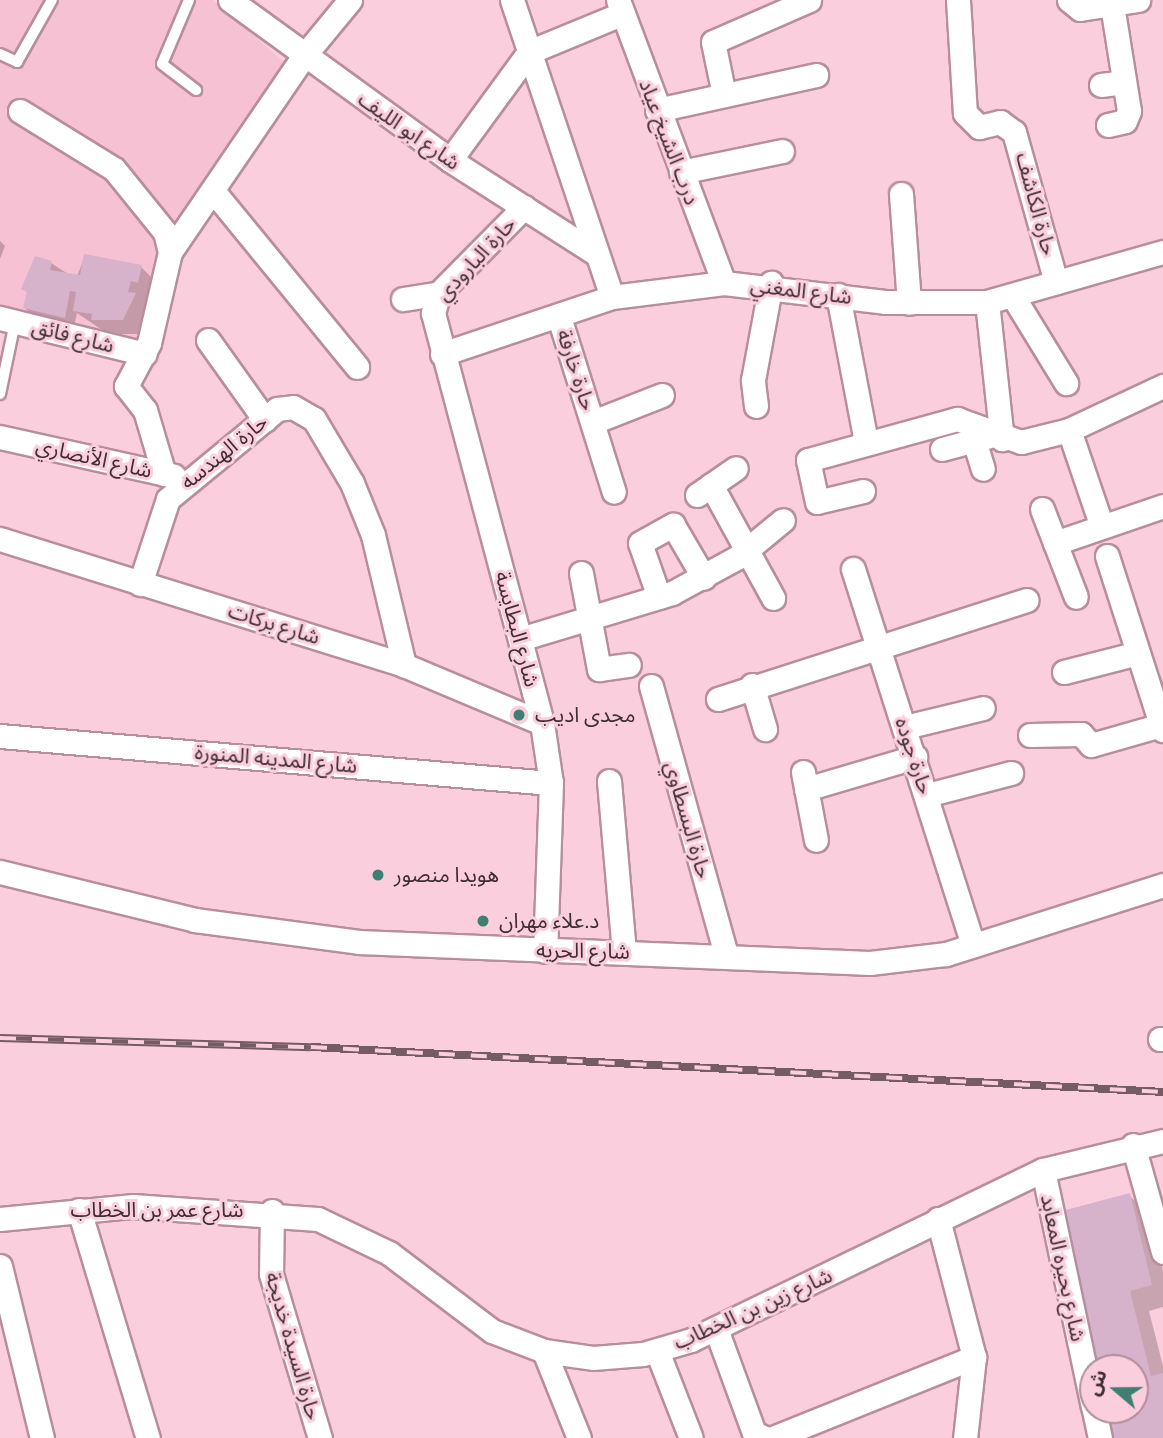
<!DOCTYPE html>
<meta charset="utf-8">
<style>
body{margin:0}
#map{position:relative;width:1163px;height:1438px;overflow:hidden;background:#fbcedd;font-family:"Archivo Narrow","Noto Sans Arabic",sans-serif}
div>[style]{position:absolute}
.built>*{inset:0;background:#f5c1d3}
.shadow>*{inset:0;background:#0003}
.building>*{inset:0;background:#d6b2cb}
.roads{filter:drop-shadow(2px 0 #b88e9c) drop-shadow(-2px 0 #b88e9c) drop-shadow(0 2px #b88e9c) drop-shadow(0 -2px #b88e9c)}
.service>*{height:10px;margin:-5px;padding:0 5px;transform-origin:5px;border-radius:5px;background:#fff}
.minor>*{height:23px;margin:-11.5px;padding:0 11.5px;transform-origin:11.5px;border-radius:11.5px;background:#fff}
.rail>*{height:8px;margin-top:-4px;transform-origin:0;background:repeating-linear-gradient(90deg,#fbcedd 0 16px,#745b64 0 32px);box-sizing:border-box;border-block:2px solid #745b64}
.dots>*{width:19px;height:19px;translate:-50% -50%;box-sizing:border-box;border:4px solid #fbcedd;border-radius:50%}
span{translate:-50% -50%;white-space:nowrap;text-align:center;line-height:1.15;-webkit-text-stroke:6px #fbcedd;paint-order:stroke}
.street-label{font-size:21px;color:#3e2d33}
.poi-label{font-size:21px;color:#3e2d33}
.left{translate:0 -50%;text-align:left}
.north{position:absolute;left:1079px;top:1354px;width:70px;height:70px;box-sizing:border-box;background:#fbcedd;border:2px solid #af8e99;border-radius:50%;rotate:290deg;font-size:19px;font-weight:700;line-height:28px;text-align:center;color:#3e2d33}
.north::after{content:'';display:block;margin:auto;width:24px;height:32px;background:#3d7f70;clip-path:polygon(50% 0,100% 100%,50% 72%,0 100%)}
</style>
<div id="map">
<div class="built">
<i style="clip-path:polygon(0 0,213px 0,286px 64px,158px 260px,141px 341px,0 309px)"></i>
</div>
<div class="shadow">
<i style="clip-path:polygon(0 241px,5px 246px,0 259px)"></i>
<i style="clip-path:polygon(85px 256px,141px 267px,156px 282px,153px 297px,146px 296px,150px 310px,139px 334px,108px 334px,77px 313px,74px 327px,35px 318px,25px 308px,29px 294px,23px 288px,51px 263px,76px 279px)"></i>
<i style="clip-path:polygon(1129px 1195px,1149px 1215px,1163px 1271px,1163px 1307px,1149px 1311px,1163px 1366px,1163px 1438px,1135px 1410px,1135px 1368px,1095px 1368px)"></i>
</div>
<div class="building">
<i style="clip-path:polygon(84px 254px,142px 265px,138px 283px,131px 281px,128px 292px,136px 293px,123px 320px,91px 320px,92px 314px,73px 311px,76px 292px,70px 291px,65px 318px,23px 308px,27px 292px,21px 289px,35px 256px,52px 261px,50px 270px,80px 275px)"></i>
<i style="clip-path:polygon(1130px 1193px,1152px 1285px,1130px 1291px,1151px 1376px,1163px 1373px,1163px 1438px,1108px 1438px,1102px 1410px,1135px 1410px,1135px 1368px,1093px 1368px,1058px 1212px)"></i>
</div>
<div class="roads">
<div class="service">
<i style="left:189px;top:0;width:69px;rotate:112.9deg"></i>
<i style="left:162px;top:64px;width:43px;rotate:37.4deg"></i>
<i style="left:0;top:54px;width:19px;rotate:25deg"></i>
<i style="left:17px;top:62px;width:71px;rotate:-60.6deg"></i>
<i style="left:0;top:394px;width:74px;rotate:-78.2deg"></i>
</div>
<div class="minor">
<i style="left:230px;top:0;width:272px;rotate:36deg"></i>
<i style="left:450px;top:160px;width:172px;rotate:32.7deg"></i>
<i style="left:512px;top:0;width:313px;rotate:71.4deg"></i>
<i style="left:618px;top:0;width:302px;rotate:69.5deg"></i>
<i style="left:958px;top:0;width:113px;rotate:86.5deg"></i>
<i style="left:965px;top:113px;width:20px;rotate:45deg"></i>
<i style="left:979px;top:127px;width:22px;rotate:-13deg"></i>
<i style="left:1000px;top:122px;width:17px;rotate:36deg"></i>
<i style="left:1014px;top:132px;width:156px;rotate:74.4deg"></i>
<i style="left:1069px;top:0;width:14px;rotate:39deg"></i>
<i style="left:1080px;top:9px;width:59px;rotate:-8.8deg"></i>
<i style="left:1101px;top:85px;width:23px;rotate:-7deg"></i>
<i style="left:724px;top:95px;width:54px;rotate:-101.7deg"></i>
<i style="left:713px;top:42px;width:105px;rotate:-23.6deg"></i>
<i style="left:657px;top:110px;width:163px;rotate:-12.4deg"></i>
<i style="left:20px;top:111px;width:110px;rotate:31.7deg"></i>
<i style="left:114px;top:169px;width:81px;rotate:51deg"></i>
<i style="left:165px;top:232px;width:21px;rotate:76deg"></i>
<i style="left:170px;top:252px;width:93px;rotate:103deg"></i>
<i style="left:149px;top:343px;width:49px;rotate:118.1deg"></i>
<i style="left:126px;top:386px;width:31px;rotate:52deg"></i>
<i style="left:145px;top:410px;width:67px;rotate:73.5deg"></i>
<i style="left:1108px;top:125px;width:17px;rotate:-13deg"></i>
<i style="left:1125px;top:121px;width:11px;rotate:-68deg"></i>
<i style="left:1129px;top:111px;width:107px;rotate:-99.1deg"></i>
<i style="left:450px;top:160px;width:134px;rotate:-53.8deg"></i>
<i style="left:529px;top:52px;width:100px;rotate:-22.4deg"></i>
<i style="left:681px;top:172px;width:103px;rotate:-11.7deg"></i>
<i style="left:214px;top:192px;width:226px;rotate:50.7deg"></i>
<i style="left:901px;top:194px;width:109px;rotate:85.8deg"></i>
<i style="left:524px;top:207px;width:121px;rotate:134.7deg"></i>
<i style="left:439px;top:293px;width:21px;rotate:107deg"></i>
<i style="left:433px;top:313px;width:424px;rotate:75.1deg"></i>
<i style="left:542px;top:723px;width:61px;rotate:81.5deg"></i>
<i style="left:551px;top:783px;width:168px;rotate:92deg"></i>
<i style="left:170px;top:252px;width:236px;rotate:-55.7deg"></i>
<i style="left:303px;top:57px;width:74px;rotate:-50.5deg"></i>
<i style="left:838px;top:295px;width:150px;rotate:79.2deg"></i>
<i style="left:1014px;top:298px;width:100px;rotate:58.5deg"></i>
<i style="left:403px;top:299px;width:36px;rotate:-9deg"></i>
<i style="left:987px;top:302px;width:138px;rotate:83.8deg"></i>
<i style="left:559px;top:317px;width:183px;rotate:72.6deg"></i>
<i style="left:0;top:318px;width:149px;rotate:13.9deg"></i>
<i style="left:208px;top:340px;width:98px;rotate:54.5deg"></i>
<i style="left:442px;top:354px;width:179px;rotate:-18.5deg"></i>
<i style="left:612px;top:297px;width:113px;rotate:-7.1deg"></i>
<i style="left:724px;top:283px;width:162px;rotate:6.7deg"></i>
<i style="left:885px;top:302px;width:102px"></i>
<i style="left:987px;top:302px;width:183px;rotate:-15.9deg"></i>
<i style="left:756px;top:406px;width:26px;rotate:-97deg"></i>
<i style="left:753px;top:380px;width:99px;rotate:-79.5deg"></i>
<i style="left:593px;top:422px;width:74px;rotate:-21.4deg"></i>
<i style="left:1069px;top:430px;width:102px;rotate:71.2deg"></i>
<i style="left:0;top:437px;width:178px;rotate:12.6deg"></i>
<i style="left:974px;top:440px;width:30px;rotate:73deg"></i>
<i style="left:942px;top:449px;width:54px;rotate:-15.1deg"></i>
<i style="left:711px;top:485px;width:129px;rotate:61.2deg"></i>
<i style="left:863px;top:491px;width:47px;rotate:166.6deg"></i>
<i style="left:817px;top:502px;width:43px;rotate:-102.1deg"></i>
<i style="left:808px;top:460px;width:155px;rotate:-15.4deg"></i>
<i style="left:957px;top:419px;width:68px;rotate:19.8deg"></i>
<i style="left:1021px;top:442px;width:49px;rotate:-14deg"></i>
<i style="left:1069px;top:430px;width:104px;rotate:-25.1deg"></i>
<i style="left:697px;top:495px;width:47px;rotate:-34.7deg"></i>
<i style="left:1042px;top:509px;width:94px;rotate:68.9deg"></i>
<i style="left:0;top:539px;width:423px;rotate:17.3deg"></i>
<i style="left:404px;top:665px;width:150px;rotate:22.8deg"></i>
<i style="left:1055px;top:543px;width:114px;rotate:-18.9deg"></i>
<i style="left:1107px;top:556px;width:183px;rotate:72.2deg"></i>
<i style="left:853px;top:569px;width:395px;rotate:72.3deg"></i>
<i style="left:581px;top:573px;width:98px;rotate:79.4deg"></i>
<i style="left:599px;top:669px;width:30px;rotate:-8deg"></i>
<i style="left:140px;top:584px;width:89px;rotate:-71.8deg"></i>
<i style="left:168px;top:499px;width:141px;rotate:-39.5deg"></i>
<i style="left:277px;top:409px;width:16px;rotate:-7deg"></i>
<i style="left:293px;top:407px;width:24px;rotate:30deg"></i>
<i style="left:314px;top:419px;width:74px;rotate:59.3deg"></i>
<i style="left:352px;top:483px;width:56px;rotate:68deg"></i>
<i style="left:373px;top:535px;width:134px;rotate:76.6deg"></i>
<i style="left:659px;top:597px;width:57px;rotate:-109.4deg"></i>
<i style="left:640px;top:543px;width:38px;rotate:-29deg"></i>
<i style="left:673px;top:525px;width:61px;rotate:59.7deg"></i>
<i style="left:520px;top:639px;width:159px;rotate:-16.8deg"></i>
<i style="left:672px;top:593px;width:75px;rotate:-28.6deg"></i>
<i style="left:738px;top:557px;width:58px;rotate:-39.4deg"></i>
<i style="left:1064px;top:672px;width:76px;rotate:-14.4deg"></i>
<i style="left:752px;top:685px;width:46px;rotate:73.5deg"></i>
<i style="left:651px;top:686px;width:278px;rotate:74.4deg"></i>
<i style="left:718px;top:699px;width:324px;rotate:-17.8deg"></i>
<i style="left:905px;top:727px;width:80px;rotate:-13.7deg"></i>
<i style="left:1030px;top:735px;width:51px;rotate:-1.1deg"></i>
<i style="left:1081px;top:734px;width:15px;rotate:48deg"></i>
<i style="left:1091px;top:745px;width:73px;rotate:-15.9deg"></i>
<i style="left:0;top:736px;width:553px;rotate:4.88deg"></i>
<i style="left:803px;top:772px;width:69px;rotate:79.2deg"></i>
<i style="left:609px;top:781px;width:171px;rotate:85deg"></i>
<i style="left:806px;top:789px;width:114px;rotate:-16.4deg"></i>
<i style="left:927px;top:795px;width:87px;rotate:-14.7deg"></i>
<i style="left:0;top:872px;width:201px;rotate:13.8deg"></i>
<i style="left:195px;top:920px;width:165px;rotate:7.6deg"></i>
<i style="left:359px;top:942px;width:511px;rotate:2.35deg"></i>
<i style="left:870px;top:963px;width:77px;rotate:-6.8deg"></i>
<i style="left:946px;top:954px;width:228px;rotate:-17.6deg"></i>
<i style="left:1160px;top:1039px;width:3px"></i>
<i style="left:1133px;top:1145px;width:111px;rotate:74.3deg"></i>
<i style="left:1043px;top:1170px;width:242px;rotate:78.1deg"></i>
<i style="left:79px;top:1210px;width:238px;rotate:73.2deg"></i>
<i style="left:272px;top:1211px;width:63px;rotate:90.9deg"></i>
<i style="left:271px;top:1274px;width:171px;rotate:73.4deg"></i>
<i style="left:0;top:1219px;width:134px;rotate:-5.6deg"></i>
<i style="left:133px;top:1206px;width:185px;rotate:4deg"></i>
<i style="left:318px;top:1219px;width:79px;rotate:25.6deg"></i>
<i style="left:389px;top:1253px;width:129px;rotate:37.1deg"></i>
<i style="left:492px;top:1331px;width:56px;rotate:21deg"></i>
<i style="left:544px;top:1351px;width:49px;rotate:8.1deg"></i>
<i style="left:593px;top:1358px;width:50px;rotate:-4.6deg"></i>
<i style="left:643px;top:1354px;width:50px;rotate:-16.3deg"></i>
<i style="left:691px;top:1340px;width:391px;rotate:-25.8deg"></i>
<i style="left:1043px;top:1170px;width:123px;rotate:-13.6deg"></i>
<i style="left:938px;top:1219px;width:143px;rotate:75.4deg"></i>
<i style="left:974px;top:1357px;width:81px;rotate:96.3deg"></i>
<i style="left:0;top:1266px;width:177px;rotate:76.3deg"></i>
<i style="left:716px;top:1329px;width:111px;rotate:69.9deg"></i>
<i style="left:754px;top:1433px;width:12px;rotate:24deg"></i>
<i style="left:544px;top:1351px;width:94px;rotate:68.1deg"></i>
<i style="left:657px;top:1351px;width:93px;rotate:68.7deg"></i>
<i style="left:1094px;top:1410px;width:29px;rotate:78deg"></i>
<i style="left:773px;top:1438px;width:217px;rotate:-21.9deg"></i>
</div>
</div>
<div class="rail">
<i style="left:0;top:1038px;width:311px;rotate:1.7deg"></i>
<i style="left:311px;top:1047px;width:853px;rotate:3.02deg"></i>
</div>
<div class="dots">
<i style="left:519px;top:715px;background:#3d7f70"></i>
<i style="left:378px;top:875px;background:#3d7f70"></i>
<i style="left:483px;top:921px;background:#3d7f70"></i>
</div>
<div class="street-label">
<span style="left:409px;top:131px;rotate:35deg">شارع ابو الليف</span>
<span style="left:669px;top:142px;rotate:69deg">درب الشيخ عياد</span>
<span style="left:1036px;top:204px;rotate:75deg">حارة الكاشف</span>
<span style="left:476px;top:259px;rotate:-47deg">حارة البارودي</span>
<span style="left:801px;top:291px;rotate:7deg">شارع المغني</span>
<span style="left:73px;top:336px;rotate:14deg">شارع فائق</span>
<span style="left:576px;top:370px;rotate:72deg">حارة خارفة</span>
<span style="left:224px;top:452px;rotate:-39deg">حارة الهندسه</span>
<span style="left:94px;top:458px;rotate:13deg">شارع الأنصاري</span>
<span style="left:274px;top:624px;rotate:17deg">شارع بركات</span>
<span style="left:517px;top:629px;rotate:75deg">شارع البطايسة</span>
<span style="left:914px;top:756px;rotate:72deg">حارة جوده</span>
<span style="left:276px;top:759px;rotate:5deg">شارع المدينه المنورة</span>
<span style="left:688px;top:820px;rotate:74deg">حارة البسطاوي</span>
<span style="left:583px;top:951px;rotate:1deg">شارع الحريه</span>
<span style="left:157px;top:1210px">شارع عمر بن الخطاب</span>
<span style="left:1063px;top:1268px;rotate:78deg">شارع بحيره المعابد</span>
<span style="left:753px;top:1309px;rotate:-24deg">شارع زين بن الخطاب</span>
<span style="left:293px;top:1346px;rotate:74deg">حارة السيدة خديجة</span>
</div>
<div class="poi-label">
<span class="left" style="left:535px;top:715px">مجدى اديب</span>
<span class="left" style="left:394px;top:875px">هويدا منصور</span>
<span class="left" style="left:499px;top:921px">د.علاء مهران</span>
</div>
<div class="north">ش</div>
</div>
